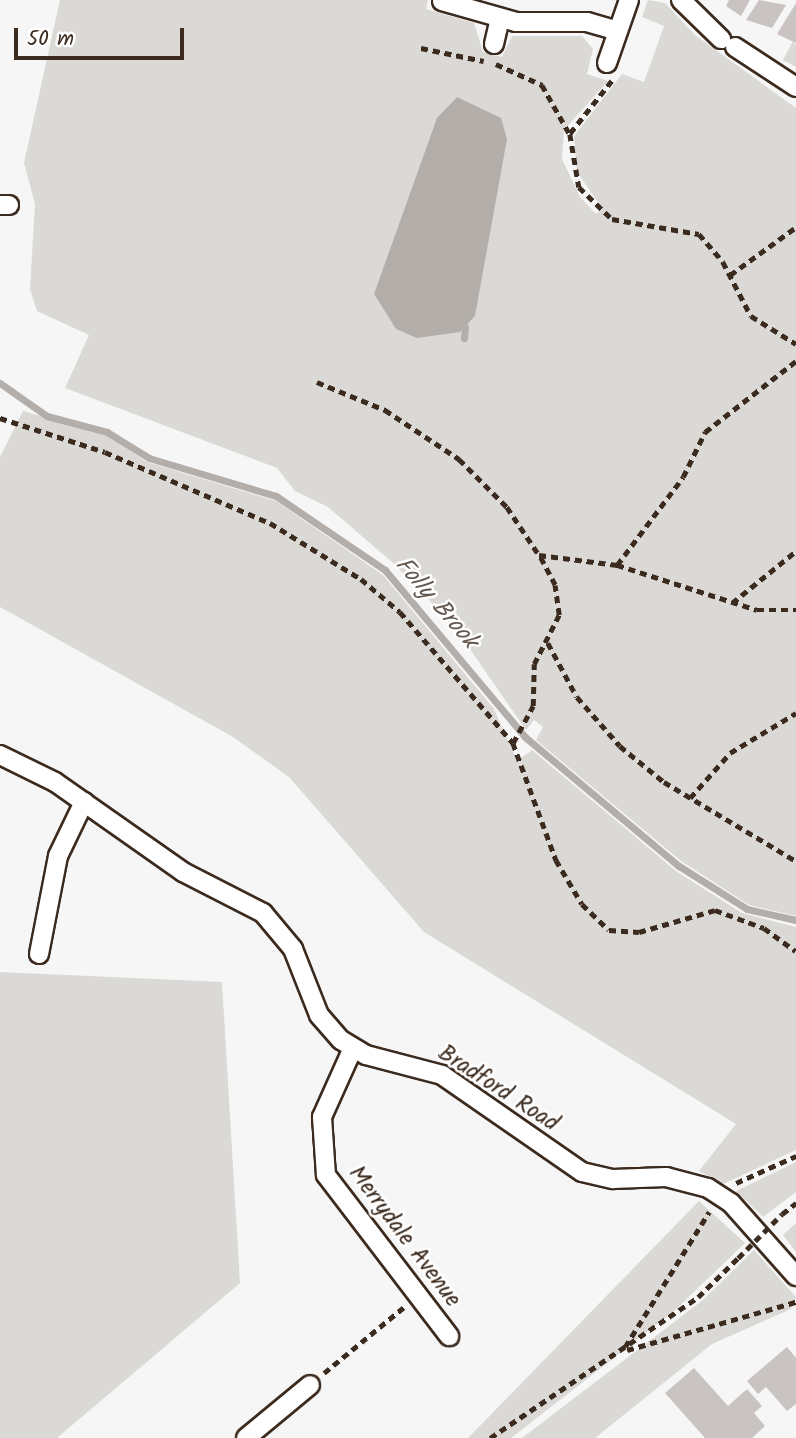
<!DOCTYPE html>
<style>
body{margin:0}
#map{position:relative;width:796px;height:1438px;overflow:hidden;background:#f7f6f6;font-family:Kalam,sans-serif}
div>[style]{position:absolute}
.green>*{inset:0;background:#dbd9d6}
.water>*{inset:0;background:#b4aeaa}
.stream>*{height:7px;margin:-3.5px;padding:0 3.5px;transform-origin:3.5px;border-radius:3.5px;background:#b4aeaa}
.building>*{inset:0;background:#c9c3c1}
.path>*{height:4.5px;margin-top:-2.25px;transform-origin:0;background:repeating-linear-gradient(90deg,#3b2a1e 0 7px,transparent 0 12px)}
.roads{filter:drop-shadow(2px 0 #3b2a1e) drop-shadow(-2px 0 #3b2a1e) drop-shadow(0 2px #3b2a1e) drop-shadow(0 -2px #3b2a1e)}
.street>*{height:18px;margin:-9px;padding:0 9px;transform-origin:9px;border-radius:9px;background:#fff}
.path-bridge>*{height:4.5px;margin-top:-2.25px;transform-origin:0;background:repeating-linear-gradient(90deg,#3b2a1e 0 7px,transparent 0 12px)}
span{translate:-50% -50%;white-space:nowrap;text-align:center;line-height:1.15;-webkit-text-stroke:5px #fff;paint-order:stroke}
.street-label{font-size:23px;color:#3b2a1e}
.water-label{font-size:24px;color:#65584f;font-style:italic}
.scale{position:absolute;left:14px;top:28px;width:170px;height:32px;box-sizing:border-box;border:4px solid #3b2a1e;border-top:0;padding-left:9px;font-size:21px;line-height:24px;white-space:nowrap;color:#3b2a1e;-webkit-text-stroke:5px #fff;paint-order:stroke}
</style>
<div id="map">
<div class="green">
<i style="clip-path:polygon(60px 0,428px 0,426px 9px,474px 23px,483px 52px,502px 57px,512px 36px,582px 36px,593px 49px,587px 74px,608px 81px,564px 130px,562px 159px,580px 197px,596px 214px,602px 208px,577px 172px,574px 136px,622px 74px,644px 82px,664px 26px,642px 17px,648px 0,665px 3px,695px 35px,796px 108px,796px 916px,749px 905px,681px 861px,536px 740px,543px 727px,534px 720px,526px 730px,454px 626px,392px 562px,328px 507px,295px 491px,277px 468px,65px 388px,89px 335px,37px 311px,30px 289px,35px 204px,24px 163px)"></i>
<i style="clip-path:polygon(793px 41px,796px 45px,796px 67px,783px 60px)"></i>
<i style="clip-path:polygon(23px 411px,104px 434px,147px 462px,276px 501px,383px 575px,494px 709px,517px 761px,532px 750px,676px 871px,742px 913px,796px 927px,796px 1150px,723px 1184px,699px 1171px,736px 1124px,424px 932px,289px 777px,233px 737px,0 607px,0 457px)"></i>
<i style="clip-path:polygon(0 972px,222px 982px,240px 1283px,57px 1438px,0 1438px)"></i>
<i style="clip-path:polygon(796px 1162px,796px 1192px,763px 1217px,736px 1191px)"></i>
<i style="clip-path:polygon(699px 1201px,745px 1243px,673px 1312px,511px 1438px,468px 1438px)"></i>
<i style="clip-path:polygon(796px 1223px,796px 1252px,783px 1235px)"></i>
<i style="clip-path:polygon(754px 1250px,796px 1297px,791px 1309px,712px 1344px,595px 1438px,522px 1438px,703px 1300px)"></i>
</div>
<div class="water">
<i style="clip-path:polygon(457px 97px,501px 118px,507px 139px,475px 316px,460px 332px,417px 338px,396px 329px,374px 294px,437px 118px)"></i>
</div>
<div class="stream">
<i style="left:464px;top:338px;width:11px;rotate:-85deg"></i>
<i style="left:0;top:383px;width:57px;rotate:35.1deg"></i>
<i style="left:47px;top:416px;width:62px;rotate:14.9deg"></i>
<i style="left:107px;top:432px;width:49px;rotate:31.8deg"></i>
<i style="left:149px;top:458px;width:133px;rotate:16.7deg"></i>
<i style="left:276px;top:496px;width:132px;rotate:34.2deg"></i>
<i style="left:385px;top:570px;width:218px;rotate:50deg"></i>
<i style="left:525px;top:737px;width:201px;rotate:40deg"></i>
<i style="left:679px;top:866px;width:80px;rotate:32.3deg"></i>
<i style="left:747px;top:909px;width:50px;rotate:12.7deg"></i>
</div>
<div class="building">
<i style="clip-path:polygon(729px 0,750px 0,741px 16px,726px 6px)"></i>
<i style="clip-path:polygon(759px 0,786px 5px,772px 28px,746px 20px)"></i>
<i style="clip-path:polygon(796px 3px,796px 43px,777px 34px)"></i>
<i style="clip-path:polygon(787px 1347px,796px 1358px,796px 1404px,787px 1411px,766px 1387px,758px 1394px,747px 1381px)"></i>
<i style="clip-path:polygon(694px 1368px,728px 1406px,747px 1389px,762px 1406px,754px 1413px,765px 1426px,752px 1438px,705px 1438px,665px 1393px)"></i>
</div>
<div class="path">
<i style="left:421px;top:48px;width:64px;rotate:11.7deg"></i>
<i style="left:496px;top:64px;width:51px;rotate:24.5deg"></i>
<i style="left:542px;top:85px;width:55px;rotate:60.6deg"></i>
<i style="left:612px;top:81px;width:68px;rotate:128.4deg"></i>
<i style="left:570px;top:134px;width:54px;rotate:80.4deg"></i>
<i style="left:579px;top:187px;width:46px;rotate:44.1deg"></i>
<i style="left:612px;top:219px;width:88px;rotate:9.8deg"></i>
<i style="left:699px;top:234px;width:37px;rotate:49deg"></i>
<i style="left:723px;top:262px;width:61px;rotate:62.6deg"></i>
<i style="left:751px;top:316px;width:53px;rotate:31.9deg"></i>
<i style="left:730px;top:275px;width:82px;rotate:-36deg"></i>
<i style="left:317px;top:382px;width:74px;rotate:22.4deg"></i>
<i style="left:385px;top:410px;width:89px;rotate:33.5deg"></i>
<i style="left:459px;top:459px;width:68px;rotate:45deg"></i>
<i style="left:507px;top:507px;width:58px;rotate:56.3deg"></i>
<i style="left:539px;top:555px;width:79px;rotate:7.3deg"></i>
<i style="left:617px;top:565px;width:147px;rotate:17.8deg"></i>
<i style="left:757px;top:610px;width:39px"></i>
<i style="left:0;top:418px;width:110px;rotate:17.9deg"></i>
<i style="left:105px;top:452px;width:180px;rotate:23.3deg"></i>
<i style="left:270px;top:523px;width:107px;rotate:31.6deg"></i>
<i style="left:361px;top:579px;width:51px;rotate:40.2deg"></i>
<i style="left:400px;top:612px;width:173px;rotate:49.2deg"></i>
<i style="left:513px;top:743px;width:125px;rotate:69.8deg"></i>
<i style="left:556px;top:860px;width:51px;rotate:59.4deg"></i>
<i style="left:582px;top:904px;width:37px;rotate:44deg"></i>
<i style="left:609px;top:930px;width:30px;rotate:4deg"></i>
<i style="left:639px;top:932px;width:79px;rotate:-16.1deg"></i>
<i style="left:715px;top:910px;width:52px;rotate:20.2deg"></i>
<i style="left:764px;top:928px;width:39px;rotate:36deg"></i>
<i style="left:617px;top:565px;width:110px;rotate:-53.1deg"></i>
<i style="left:683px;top:477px;width:50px;rotate:-63.9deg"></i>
<i style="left:705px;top:432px;width:115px;rotate:-38deg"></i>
<i style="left:732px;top:603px;width:82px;rotate:-39.1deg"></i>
<i style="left:548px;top:643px;width:61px;rotate:61.8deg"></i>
<i style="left:577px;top:697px;width:65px;rotate:48.7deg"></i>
<i style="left:620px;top:746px;width:57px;rotate:39.3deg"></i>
<i style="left:664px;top:782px;width:154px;rotate:30.9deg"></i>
<i style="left:513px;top:743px;width:42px;rotate:-61.6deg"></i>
<i style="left:533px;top:706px;width:42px;rotate:-88.6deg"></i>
<i style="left:534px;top:664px;width:55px;rotate:-63deg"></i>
<i style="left:559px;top:615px;width:30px;rotate:-98deg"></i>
<i style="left:555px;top:585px;width:34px;rotate:-118deg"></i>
<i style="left:690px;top:798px;width:60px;rotate:-48.4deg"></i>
<i style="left:730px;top:753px;width:77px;rotate:-31.2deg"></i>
<i style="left:736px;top:1183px;width:66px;rotate:-24.2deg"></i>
<i style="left:782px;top:1214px;width:18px;rotate:-38deg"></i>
<i style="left:625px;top:1347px;width:159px;rotate:-58.1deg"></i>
<i style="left:627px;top:1350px;width:176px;rotate:-15.9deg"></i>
<i style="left:324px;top:1373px;width:104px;rotate:-39.5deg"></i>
<i style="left:490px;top:1438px;width:251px;rotate:-34.1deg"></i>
<i style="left:698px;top:1297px;width:56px;rotate:-44.3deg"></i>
</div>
<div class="roads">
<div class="street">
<i style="left:681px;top:0;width:56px;rotate:44.3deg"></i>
<i style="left:442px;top:1px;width:77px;rotate:15.8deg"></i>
<i style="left:516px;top:22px;width:71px"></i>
<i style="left:587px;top:22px;width:32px;rotate:16deg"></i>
<i style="left:494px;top:44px;width:27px;rotate:-77deg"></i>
<i style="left:735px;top:47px;width:73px;rotate:33.3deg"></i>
<i style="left:607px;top:63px;width:67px;rotate:-70.8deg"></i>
<i style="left:0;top:205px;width:9px"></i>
<i style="left:0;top:755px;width:61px;rotate:26.1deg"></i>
<i style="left:55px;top:782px;width:156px;rotate:35.1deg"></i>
<i style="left:183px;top:872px;width:90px;rotate:27.1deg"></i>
<i style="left:263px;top:913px;width:47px;rotate:50.2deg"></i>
<i style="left:293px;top:949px;width:71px;rotate:68.5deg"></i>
<i style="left:319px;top:1015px;width:33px;rotate:49deg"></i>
<i style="left:341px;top:1040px;width:29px;rotate:31deg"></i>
<i style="left:366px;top:1055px;width:79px;rotate:14.7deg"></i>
<i style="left:442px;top:1075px;width:170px;rotate:34.7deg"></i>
<i style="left:582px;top:1172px;width:32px;rotate:13deg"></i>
<i style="left:613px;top:1179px;width:53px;rotate:-2.2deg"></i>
<i style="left:666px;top:1177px;width:43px;rotate:14.7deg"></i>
<i style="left:708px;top:1188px;width:27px;rotate:33deg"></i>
<i style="left:731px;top:1203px;width:98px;rotate:48.3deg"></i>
<i style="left:39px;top:954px;width:100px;rotate:-79deg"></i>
<i style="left:58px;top:856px;width:60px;rotate:-64.3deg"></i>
<i style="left:353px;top:1048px;width:76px;rotate:114.2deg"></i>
<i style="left:322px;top:1117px;width:58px;rotate:86.1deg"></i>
<i style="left:326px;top:1175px;width:203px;rotate:52.6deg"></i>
<i style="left:246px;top:1438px;width:83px;rotate:-39.6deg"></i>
</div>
</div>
<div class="path-bridge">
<i style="left:738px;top:1258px;width:62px;rotate:-45deg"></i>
</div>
<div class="street-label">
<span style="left:498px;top:1089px;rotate:33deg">Bradford Road</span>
<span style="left:404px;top:1237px;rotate:53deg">Merrydale Avenue</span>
</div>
<div class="water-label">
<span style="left:436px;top:603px;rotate:49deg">Folly Brook</span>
</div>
<div class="scale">50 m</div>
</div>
